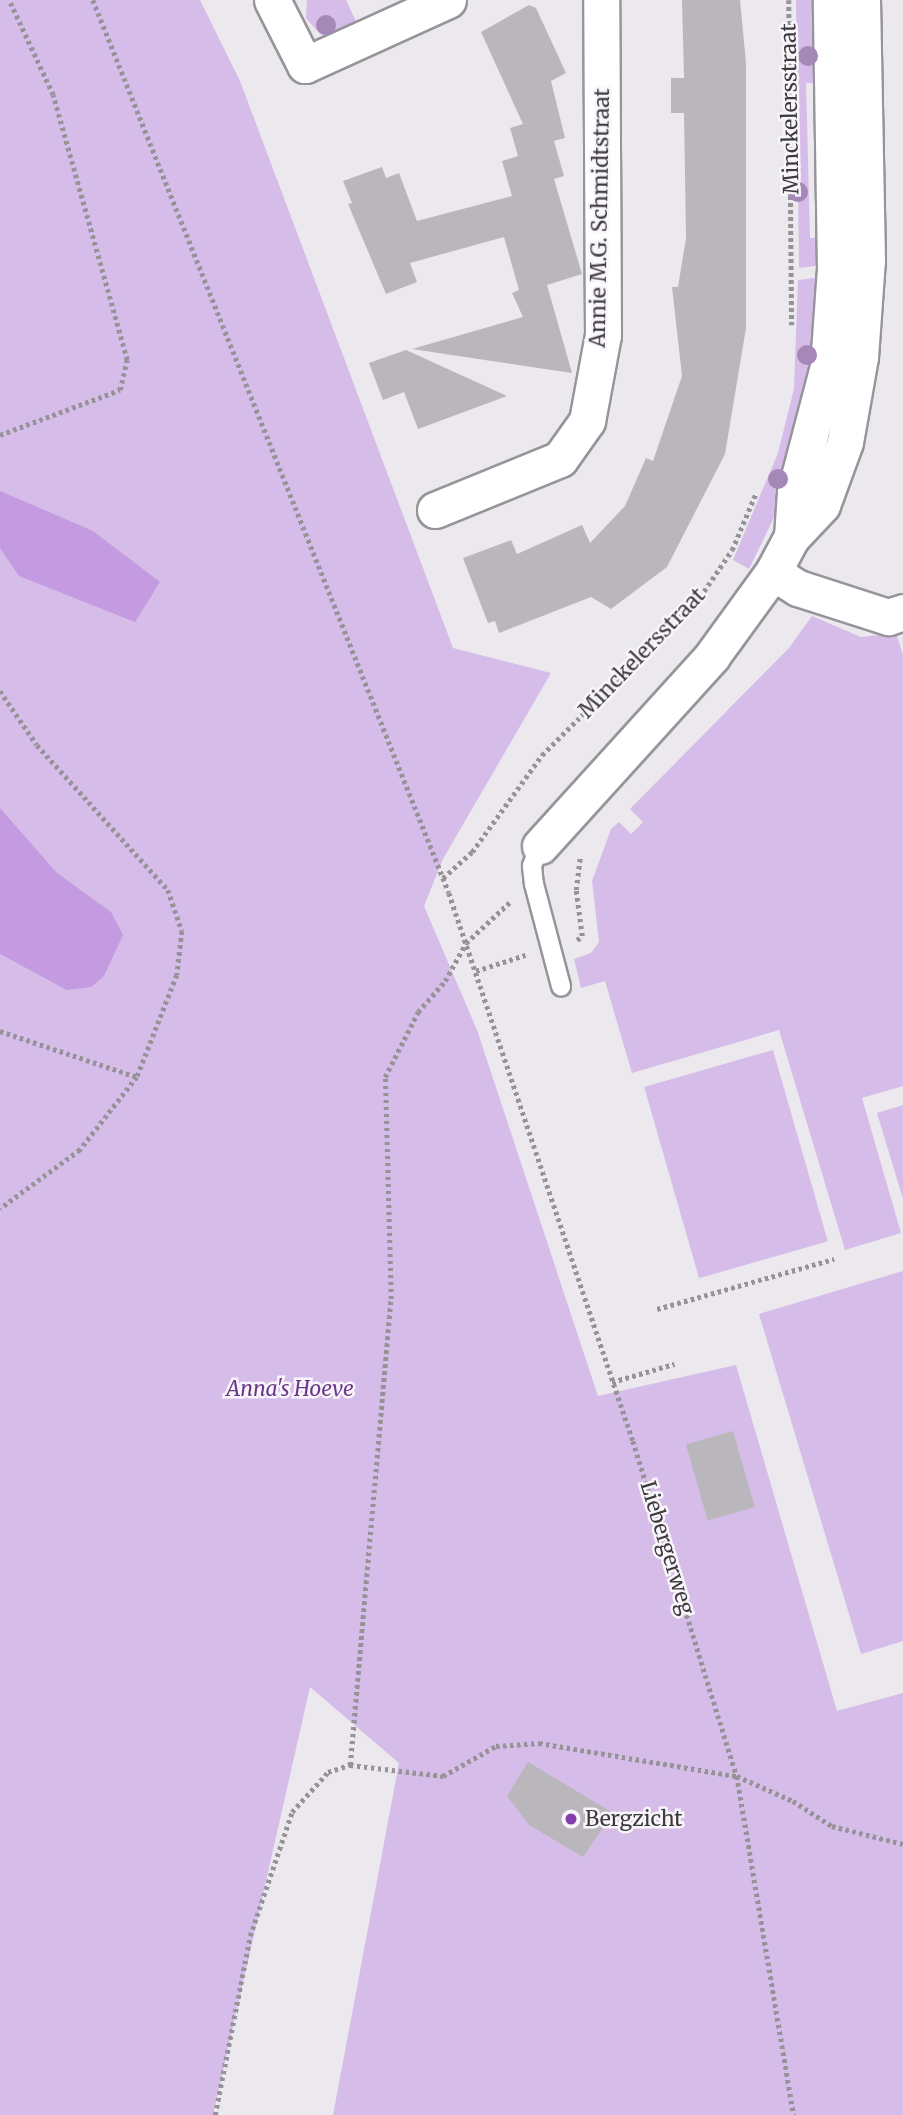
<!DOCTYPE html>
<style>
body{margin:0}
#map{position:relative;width:903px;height:2115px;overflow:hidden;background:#ebe8ee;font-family:Merriweather,serif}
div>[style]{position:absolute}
.green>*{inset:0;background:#d6bce9;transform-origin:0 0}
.water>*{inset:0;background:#c49ae0}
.building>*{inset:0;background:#bab7bc;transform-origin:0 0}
.path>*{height:4.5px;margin-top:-2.25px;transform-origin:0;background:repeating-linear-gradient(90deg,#969398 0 3.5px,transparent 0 7px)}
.roads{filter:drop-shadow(2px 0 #97949a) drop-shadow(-2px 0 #97949a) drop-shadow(0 2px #97949a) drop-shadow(0 -2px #97949a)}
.service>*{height:18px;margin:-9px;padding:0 9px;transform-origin:9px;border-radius:9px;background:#fff}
.minor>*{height:35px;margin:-17.5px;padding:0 17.5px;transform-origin:17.5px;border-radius:17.5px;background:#fff}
.trees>*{width:20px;height:20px;margin:-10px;border-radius:50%;background:#a587b8}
.dots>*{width:19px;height:19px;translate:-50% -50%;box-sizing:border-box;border:4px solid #f8f5fb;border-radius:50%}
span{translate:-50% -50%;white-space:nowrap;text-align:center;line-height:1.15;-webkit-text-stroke:5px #f8f5fb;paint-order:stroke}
.street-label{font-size:21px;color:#3c3a3d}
.park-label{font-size:21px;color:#6c388b;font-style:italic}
.poi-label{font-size:21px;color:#3c3a3d}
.left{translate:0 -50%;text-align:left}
</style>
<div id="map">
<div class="green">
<i style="clip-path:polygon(0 0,200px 0,240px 81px,453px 648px,551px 673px,443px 859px,424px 906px,477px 1030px,598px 1396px,736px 1365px,837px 1711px,903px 1693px,903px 2115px,333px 2115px,399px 1763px,310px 1687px,213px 2115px,0 2115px)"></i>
<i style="clip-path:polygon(307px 0,346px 0,359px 28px,328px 37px,320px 34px,306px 18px)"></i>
<i style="clip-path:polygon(796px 0,822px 0,823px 83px,806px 83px,810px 238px,827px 238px,823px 265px,799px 268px)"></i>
<i style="clip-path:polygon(822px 277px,824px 334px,786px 493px,749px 569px,733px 560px,778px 453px,794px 389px,798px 280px)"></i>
<i style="clip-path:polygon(812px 616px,861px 637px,896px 633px,903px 655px,903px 1086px,862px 1098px,901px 1233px,845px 1250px,779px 1030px,632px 1073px,605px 981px,581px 988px,574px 959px,591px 953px,599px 942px,592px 881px,611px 829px,619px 822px,631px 834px,643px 822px,630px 809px,789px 648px)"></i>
<i style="left:773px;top:1050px;width:199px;height:134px;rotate:74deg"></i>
<i style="clip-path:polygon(903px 1105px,903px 1199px,877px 1113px)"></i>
<i style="clip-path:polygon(903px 1271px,903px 1641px,861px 1654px,759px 1314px)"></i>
</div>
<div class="water">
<i style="clip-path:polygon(0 491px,93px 531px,160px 582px,135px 622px,19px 576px,0 548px)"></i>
<i style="clip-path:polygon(0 808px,57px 873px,111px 912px,123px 935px,104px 976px,91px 987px,67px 990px,0 954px)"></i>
</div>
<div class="building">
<i style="clip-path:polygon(682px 0,740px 0,746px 63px,746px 328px,725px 454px,667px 567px,611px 609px,591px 597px,499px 633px,495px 621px,488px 623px,463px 558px,511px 540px,517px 554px,582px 525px,590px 543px,625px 506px,646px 458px,653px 461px,682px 376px,672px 287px,678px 287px,686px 238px,684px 113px,671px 113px,671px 78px,684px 78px)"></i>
<i style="clip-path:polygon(529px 5px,536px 8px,566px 73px,551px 81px,565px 138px,554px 141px,564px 176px,554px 179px,582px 274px,547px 285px,572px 373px,412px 349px,523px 317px,512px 293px,519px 290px,504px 237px,410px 263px,417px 282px,386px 294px,348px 204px,352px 203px,343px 181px,382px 167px,386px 178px,399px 173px,417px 221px,512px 196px,502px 161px,518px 156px,510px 128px,523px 124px,481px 32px)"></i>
<i style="clip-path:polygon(406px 350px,507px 396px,418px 429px,404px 392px,383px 400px,369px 363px)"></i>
<i style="left:733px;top:1431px;width:79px;height:49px;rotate:74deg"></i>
<i style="clip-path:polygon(528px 1762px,613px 1813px,583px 1857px,529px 1825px,507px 1796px)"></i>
</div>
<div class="path">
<i style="left:93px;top:0;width:961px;rotate:68.26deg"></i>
<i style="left:449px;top:893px;width:578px;rotate:71.44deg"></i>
<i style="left:633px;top:1441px;width:351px;rotate:72.8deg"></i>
<i style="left:737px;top:1776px;width:344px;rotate:80.5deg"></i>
<i style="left:789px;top:0;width:325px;rotate:89.5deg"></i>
<i style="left:0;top:435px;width:128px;rotate:-20.6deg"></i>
<i style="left:120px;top:390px;width:31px;rotate:-77deg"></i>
<i style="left:127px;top:360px;width:275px;rotate:-105.6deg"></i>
<i style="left:53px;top:95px;width:105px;rotate:-114.9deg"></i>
<i style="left:0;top:691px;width:65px;rotate:55.6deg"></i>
<i style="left:37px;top:745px;width:195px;rotate:47.9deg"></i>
<i style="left:168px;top:890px;width:43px;rotate:71.1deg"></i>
<i style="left:182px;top:931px;width:44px;rotate:96.5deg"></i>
<i style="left:177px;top:975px;width:110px;rotate:111.4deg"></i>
<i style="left:137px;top:1077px;width:93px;rotate:128deg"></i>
<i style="left:80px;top:1150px;width:99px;rotate:143.6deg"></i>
<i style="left:443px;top:878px;width:39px;rotate:-42deg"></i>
<i style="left:472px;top:852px;width:120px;rotate:-54.2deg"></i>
<i style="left:542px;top:755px;width:223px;rotate:-45deg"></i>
<i style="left:700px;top:597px;width:57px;rotate:-55.8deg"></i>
<i style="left:732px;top:550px;width:62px;rotate:-67.2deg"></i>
<i style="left:577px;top:940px;width:6px;rotate:-39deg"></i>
<i style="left:582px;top:936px;width:46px;rotate:-97.4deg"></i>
<i style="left:576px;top:890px;width:33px;rotate:-83deg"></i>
<i style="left:476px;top:971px;width:52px;rotate:-18.1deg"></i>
<i style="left:0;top:1031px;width:145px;rotate:18.6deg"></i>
<i style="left:657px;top:1309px;width:184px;rotate:-15.8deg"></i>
<i style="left:612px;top:1382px;width:65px;rotate:-16.2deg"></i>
<i style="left:350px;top:1765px;width:468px;rotate:-85deg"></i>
<i style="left:391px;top:1299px;width:222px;rotate:-91.5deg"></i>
<i style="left:385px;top:1077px;width:73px;rotate:-63.1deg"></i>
<i style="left:418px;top:1012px;width:41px;rotate:-48.9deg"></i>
<i style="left:445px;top:981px;width:43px;rotate:-61.1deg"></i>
<i style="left:466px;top:943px;width:62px;rotate:-43deg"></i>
<i style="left:215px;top:2115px;width:182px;rotate:-78.9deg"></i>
<i style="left:250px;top:1936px;width:131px;rotate:-71.3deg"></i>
<i style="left:292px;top:1812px;width:54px;rotate:-48deg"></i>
<i style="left:328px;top:1772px;width:23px;rotate:-18deg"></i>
<i style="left:350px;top:1765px;width:94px;rotate:6.7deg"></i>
<i style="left:443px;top:1776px;width:61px;rotate:-29.5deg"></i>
<i style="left:496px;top:1746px;width:43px;rotate:-4deg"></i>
<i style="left:539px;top:1743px;width:201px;rotate:9.5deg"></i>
<i style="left:737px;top:1776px;width:61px;rotate:24.1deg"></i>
<i style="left:793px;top:1801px;width:46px;rotate:32.7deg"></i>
<i style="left:832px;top:1826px;width:73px;rotate:14.2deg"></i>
</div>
<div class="roads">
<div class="service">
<i style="left:540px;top:846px;width:22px;rotate:112deg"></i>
<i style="left:532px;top:866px;width:18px;rotate:84deg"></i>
<i style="left:534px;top:884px;width:106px;rotate:75.2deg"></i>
</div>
<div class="minor">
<i style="left:272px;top:0;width:73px;rotate:63.1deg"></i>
<i style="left:305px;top:65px;width:157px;rotate:-24.4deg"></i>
<i style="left:435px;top:510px;width:135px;rotate:-22.2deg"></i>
<i style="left:560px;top:459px;width:47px;rotate:-54.6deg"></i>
<i style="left:587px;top:421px;width:87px;rotate:-79.5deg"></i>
<i style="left:603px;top:335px;width:335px;rotate:-90.3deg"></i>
<i style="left:792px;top:537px;width:45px;rotate:-86.2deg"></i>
<i style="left:795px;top:492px;width:130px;rotate:-75.3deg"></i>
<i style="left:828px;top:366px;width:97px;rotate:-85.9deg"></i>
<i style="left:835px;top:269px;width:269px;rotate:-90.9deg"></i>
<i style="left:773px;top:572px;width:30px;rotate:33deg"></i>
<i style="left:798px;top:588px;width:95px;rotate:17.9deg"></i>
<i style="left:888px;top:617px;width:16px;rotate:-18deg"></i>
<i style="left:540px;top:846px;width:256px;rotate:-47.8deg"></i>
<i style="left:712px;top:656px;width:104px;rotate:-54deg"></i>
<i style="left:773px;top:572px;width:40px;rotate:-62deg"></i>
<i style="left:792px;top:537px;width:44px;rotate:-46.8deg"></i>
<i style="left:822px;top:505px;width:67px;rotate:-69.9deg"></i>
<i style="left:845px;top:442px;width:86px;rotate:-80deg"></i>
<i style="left:860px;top:357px;width:97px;rotate:-85.9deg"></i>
<i style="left:867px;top:260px;width:260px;rotate:-91.1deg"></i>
</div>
</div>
<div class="trees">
<i style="left:326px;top:25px"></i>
<i style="left:808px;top:56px"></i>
<i style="left:798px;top:192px"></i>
<i style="left:807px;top:355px"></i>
<i style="left:778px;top:479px"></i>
</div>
<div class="dots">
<i style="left:571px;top:1819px;background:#843bad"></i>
</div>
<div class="street-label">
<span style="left:790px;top:109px;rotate:-91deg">Minckelersstraat</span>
<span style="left:600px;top:218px;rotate:-89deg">Annie M.G. Schmidtstraat</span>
<span style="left:642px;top:653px;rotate:-46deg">Minckelersstraat</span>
<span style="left:667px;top:1548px;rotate:73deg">Liebergerweg</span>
</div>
<div class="park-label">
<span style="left:290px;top:1389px">Anna's Hoeve</span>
</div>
<div class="poi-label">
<span class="left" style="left:585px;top:1819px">Bergzicht</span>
</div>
</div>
